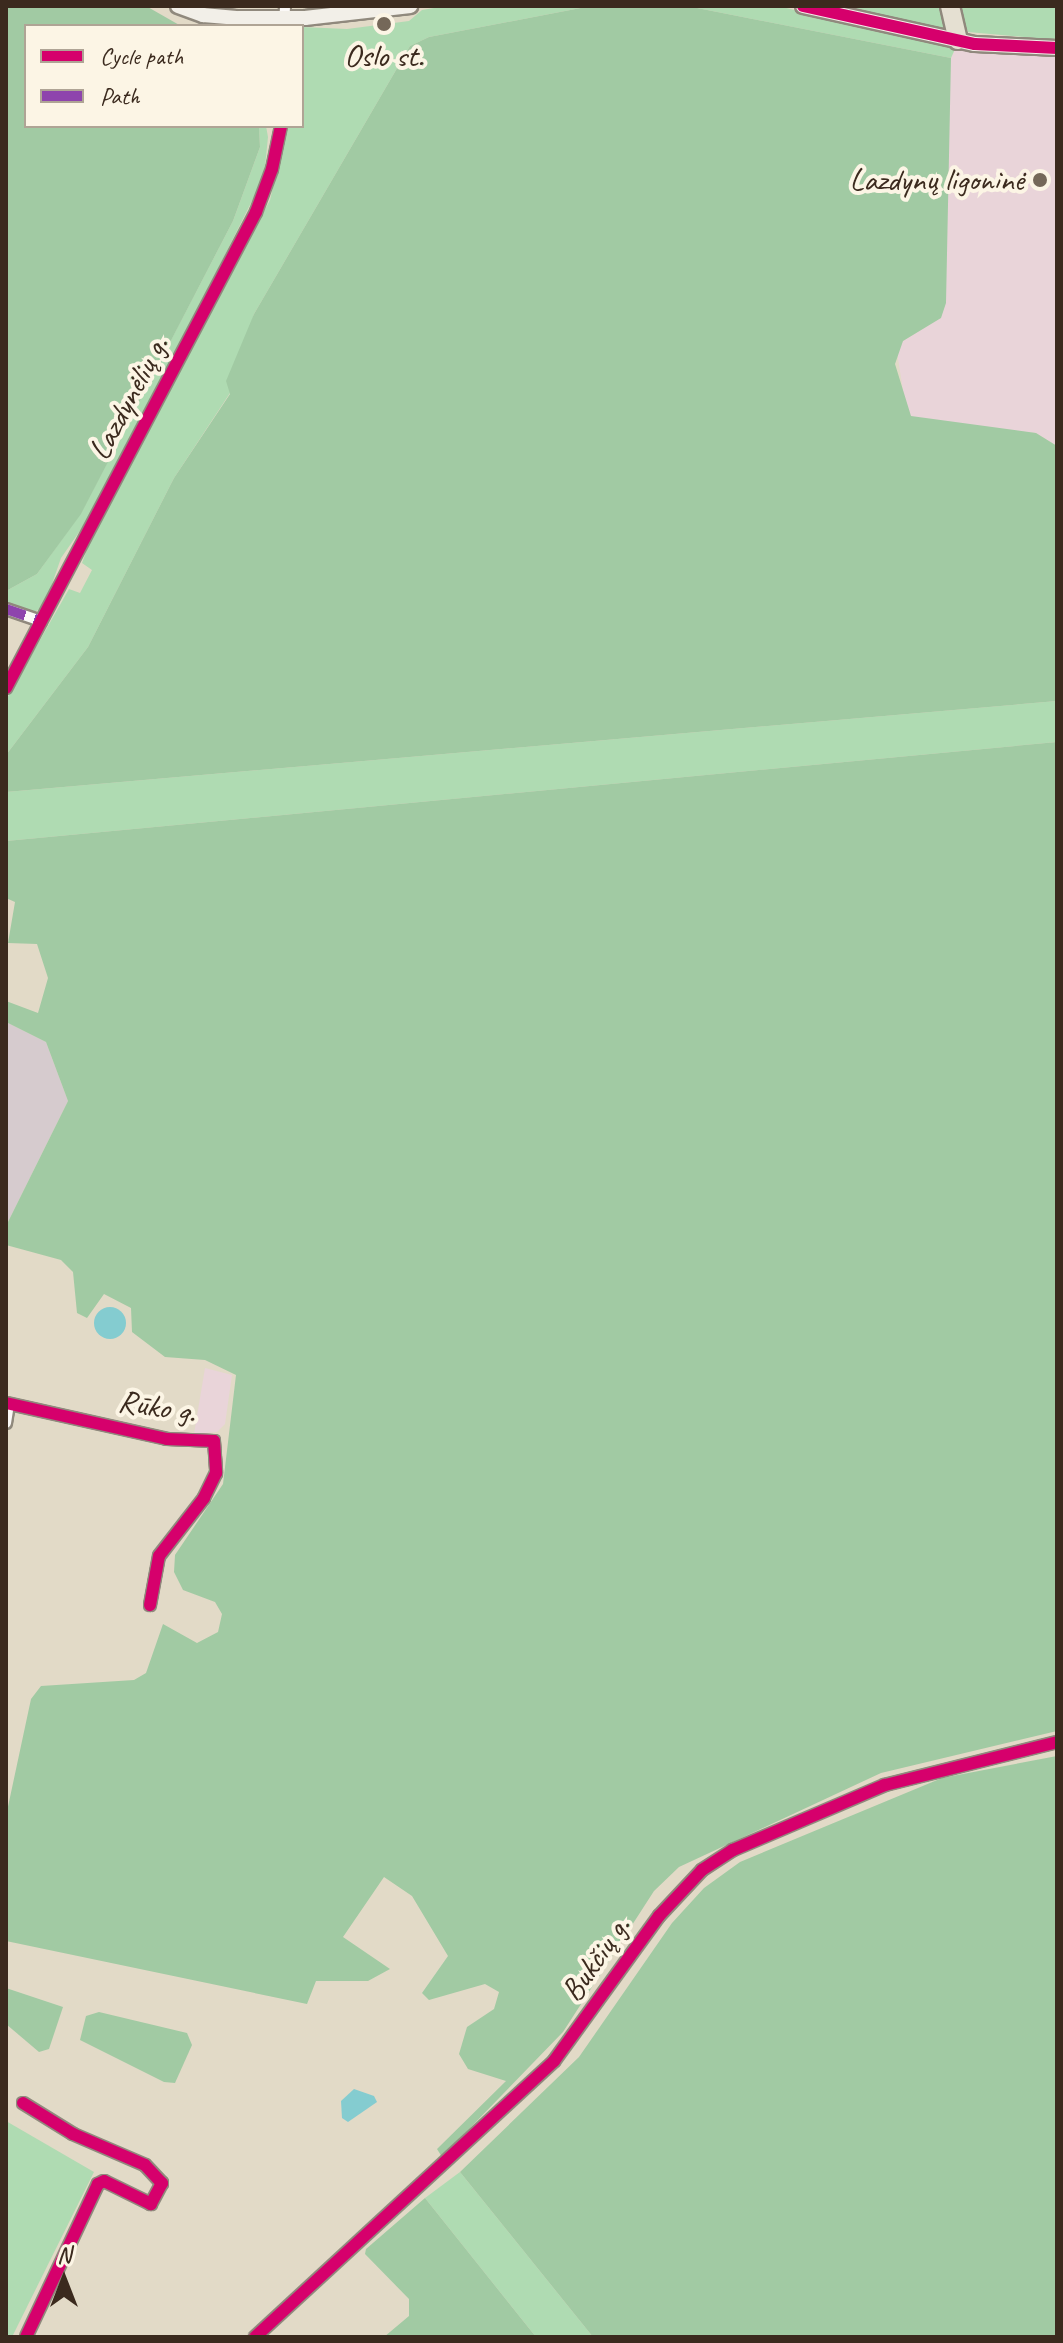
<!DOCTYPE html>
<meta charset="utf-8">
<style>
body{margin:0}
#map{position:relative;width:1063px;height:2343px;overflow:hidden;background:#e2dac7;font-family:Caveat,sans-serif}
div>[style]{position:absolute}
.built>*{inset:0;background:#e9d4d9}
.industrial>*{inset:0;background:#d6cbce}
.green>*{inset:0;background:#afdbb2}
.forest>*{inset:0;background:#a1caa3}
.water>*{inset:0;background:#84ccd0}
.round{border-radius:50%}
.roads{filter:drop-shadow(2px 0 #90897d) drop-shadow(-2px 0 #90897d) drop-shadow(0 2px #90897d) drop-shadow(0 -2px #90897d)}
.street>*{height:10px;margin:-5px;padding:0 5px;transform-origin:5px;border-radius:5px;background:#fbf9f7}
.secondary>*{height:14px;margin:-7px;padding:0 7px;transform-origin:7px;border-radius:7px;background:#f2efe8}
.highway>*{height:18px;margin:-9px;padding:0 9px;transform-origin:9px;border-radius:9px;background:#e5e0d2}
.quiet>*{height:10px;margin-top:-5px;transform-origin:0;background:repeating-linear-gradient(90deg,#8e44ad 0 20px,transparent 0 30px)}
.cycleway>*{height:12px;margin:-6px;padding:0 6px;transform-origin:6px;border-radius:6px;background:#d6006c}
.dots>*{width:22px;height:22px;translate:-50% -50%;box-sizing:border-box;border:4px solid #fcf5e5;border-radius:50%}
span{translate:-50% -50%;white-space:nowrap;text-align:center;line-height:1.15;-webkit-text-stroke:8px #fcf5e5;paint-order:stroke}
.poi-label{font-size:32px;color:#3b2a1e}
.right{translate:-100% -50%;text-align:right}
.street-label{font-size:32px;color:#3b2a1e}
.frame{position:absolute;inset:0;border:8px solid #3b2a1e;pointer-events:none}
.legend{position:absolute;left:24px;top:24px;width:280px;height:104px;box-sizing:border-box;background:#fcf5e5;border:2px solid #afa495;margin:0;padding:10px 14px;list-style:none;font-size:24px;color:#3b2a1e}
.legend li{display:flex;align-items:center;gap:16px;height:40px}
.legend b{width:40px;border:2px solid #afa495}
.north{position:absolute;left:24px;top:2239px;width:80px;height:80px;-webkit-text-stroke:6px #fcf5e5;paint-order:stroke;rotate:0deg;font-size:22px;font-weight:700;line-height:32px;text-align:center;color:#3b2a1e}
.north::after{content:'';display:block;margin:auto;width:28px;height:36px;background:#3b2a1e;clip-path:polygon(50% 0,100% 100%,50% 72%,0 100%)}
</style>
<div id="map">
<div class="built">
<i style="clip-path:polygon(955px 49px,1057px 54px,1057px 446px,1036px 433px,920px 421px,910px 416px,905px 403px,897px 352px,903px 341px,940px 318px,951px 58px)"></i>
<i style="clip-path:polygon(205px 1368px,232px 1375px,225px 1424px,217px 1432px,194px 1434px)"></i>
</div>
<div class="industrial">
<i style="clip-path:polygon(6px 1022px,46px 1042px,68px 1101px,6px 1226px)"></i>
</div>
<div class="green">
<i style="clip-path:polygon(446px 6px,591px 6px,429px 37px,410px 46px,254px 314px,230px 393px,174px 478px,88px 647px,6px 755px,6px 700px,69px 589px,80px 593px,92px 570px,82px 563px,91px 539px,270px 200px,287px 126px,302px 126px,302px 27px,347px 29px,409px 21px,422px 10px)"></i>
<i style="clip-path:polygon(687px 6px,778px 6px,955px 49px,951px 58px)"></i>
<i style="clip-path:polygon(821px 6px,944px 6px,948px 27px,943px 31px)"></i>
<i style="clip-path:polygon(957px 6px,1057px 6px,1057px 40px,968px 32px)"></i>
<i style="clip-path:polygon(259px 126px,266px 126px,268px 137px,264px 177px,148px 408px,91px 515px,61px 558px,44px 607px,34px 612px,6px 604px,6px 591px,37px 574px,81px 513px,233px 221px,260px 147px)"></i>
<i style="clip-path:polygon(1057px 701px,1057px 742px,6px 841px,6px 792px)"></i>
<i style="clip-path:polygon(6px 2121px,94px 2172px,12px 2337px,6px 2337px)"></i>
<i style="clip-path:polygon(460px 2172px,593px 2337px,536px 2337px,425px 2198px)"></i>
</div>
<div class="forest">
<i style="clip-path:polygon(6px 6px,146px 6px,181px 26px,26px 26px,26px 126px,259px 126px,260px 147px,233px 221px,81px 514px,37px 574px,6px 591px)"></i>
<i style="clip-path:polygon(591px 6px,687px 6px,951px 58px,946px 303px,941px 318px,903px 341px,895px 364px,911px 416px,1036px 433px,1057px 446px,1057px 701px,6px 792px,6px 755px,88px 647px,174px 478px,230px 394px,226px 381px,254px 314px,410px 46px,429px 37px)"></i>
<i style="clip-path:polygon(1057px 742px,1057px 1731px,881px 1773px,679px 1867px,654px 1891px,563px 2032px,442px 2157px,437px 2149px,506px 2081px,468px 2069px,459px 2054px,467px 2027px,494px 2009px,499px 1992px,485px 1984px,429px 2000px,422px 1993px,448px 1956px,412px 1896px,384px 1877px,343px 1937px,390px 1969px,368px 1981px,316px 1981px,307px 2004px,6px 1941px,6px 1816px,31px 1699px,41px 1686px,134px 1680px,146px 1673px,163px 1624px,197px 1643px,218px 1632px,222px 1614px,215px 1602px,183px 1590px,174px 1572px,175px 1555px,223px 1484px,236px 1375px,205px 1360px,165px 1357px,132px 1332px,131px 1308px,104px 1294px,87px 1318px,77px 1313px,73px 1272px,61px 1260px,6px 1245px,6px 1226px,68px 1101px,46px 1042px,6px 1022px,6px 1001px,38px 1013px,48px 978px,37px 944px,8px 943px,15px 902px,6px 898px,6px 841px)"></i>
<i style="clip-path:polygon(1057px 1756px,1057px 2337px,593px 2337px,460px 2172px,579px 2057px,672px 1923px,704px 1888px,740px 1862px,942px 1778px)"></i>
<i style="clip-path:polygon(6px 1988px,63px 2007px,49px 2049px,39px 2052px,6px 2024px)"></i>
<i style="clip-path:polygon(99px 2012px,187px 2033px,192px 2045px,175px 2083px,164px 2082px,80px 2040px,86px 2016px)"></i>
<i style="clip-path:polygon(425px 2198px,536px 2337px,384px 2337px,409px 2316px,409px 2299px,365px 2254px,366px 2249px)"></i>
</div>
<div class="water">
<i class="round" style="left:94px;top:1307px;width:32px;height:32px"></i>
<i style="clip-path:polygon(354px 2089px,374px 2096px,377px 2102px,348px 2122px,342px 2118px,341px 2101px)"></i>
</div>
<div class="roads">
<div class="street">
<i style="left:284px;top:26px;width:20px;rotate:-87deg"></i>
<i style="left:6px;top:609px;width:37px;rotate:19deg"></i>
<i style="left:6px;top:688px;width:538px;rotate:-62.29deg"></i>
<i style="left:256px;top:212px;width:46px;rotate:-69.6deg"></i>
<i style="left:272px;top:169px;width:44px;rotate:-78.2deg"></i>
<i style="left:6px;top:1403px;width:165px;rotate:12.6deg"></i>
<i style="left:167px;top:1439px;width:47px;rotate:2.4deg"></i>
<i style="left:214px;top:1441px;width:32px;rotate:86deg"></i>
<i style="left:216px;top:1473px;width:28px;rotate:116deg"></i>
<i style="left:204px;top:1498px;width:73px;rotate:127.8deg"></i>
<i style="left:159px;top:1556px;width:50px;rotate:100.4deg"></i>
<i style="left:6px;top:1423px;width:19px;rotate:-81deg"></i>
<i style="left:23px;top:2103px;width:59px;rotate:31.8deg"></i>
<i style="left:73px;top:2134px;width:78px;rotate:23.3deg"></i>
<i style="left:145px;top:2165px;width:25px;rotate:47deg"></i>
<i style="left:162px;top:2183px;width:24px;rotate:118deg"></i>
<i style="left:151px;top:2204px;width:52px;rotate:-153.9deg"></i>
<i style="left:104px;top:2181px;width:7px;rotate:153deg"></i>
<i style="left:98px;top:2184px;width:169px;rotate:115.2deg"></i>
<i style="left:255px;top:2337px;width:407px;rotate:-42.7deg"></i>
<i style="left:554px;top:2061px;width:179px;rotate:-54.1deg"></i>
<i style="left:659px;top:1916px;width:63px;rotate:-46.9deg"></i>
<i style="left:702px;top:1870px;width:37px;rotate:-33deg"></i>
<i style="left:733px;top:1850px;width:165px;rotate:-23.2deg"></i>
<i style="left:885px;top:1785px;width:177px;rotate:-14deg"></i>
</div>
<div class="secondary">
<i style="left:178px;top:6px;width:27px;rotate:20deg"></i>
<i style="left:203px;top:15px;width:36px;rotate:5deg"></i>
<i style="left:239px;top:18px;width:66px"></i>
<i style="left:305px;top:18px;width:106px;rotate:-6.5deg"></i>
<i style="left:803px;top:6px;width:176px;rotate:12.5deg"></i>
<i style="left:975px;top:44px;width:82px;rotate:2.8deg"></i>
</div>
<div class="highway">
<i style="left:950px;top:6px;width:35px;rotate:77deg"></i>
</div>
</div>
<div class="quiet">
<i style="left:6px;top:609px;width:37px;rotate:19deg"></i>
</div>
<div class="cycleway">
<i style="left:803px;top:6px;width:176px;rotate:12.5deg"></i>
<i style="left:975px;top:44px;width:82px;rotate:2.8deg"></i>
<i style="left:6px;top:688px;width:538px;rotate:-62.29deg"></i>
<i style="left:256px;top:212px;width:46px;rotate:-69.6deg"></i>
<i style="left:272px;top:169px;width:44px;rotate:-78.2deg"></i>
<i style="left:6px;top:1403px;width:165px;rotate:12.6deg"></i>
<i style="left:167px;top:1439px;width:47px;rotate:2.4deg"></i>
<i style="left:214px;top:1441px;width:32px;rotate:86deg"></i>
<i style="left:216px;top:1473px;width:28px;rotate:116deg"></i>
<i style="left:204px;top:1498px;width:73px;rotate:127.8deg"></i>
<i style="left:159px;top:1556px;width:50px;rotate:100.4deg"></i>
<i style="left:23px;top:2103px;width:59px;rotate:31.8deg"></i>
<i style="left:73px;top:2134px;width:78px;rotate:23.3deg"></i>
<i style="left:145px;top:2165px;width:25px;rotate:47deg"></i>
<i style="left:162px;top:2183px;width:24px;rotate:118deg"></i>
<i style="left:151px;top:2204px;width:52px;rotate:-153.9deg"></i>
<i style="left:104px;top:2181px;width:7px;rotate:153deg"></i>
<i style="left:98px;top:2184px;width:169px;rotate:115.2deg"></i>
<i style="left:255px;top:2337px;width:407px;rotate:-42.7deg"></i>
<i style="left:554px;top:2061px;width:179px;rotate:-54.1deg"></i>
<i style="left:659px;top:1916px;width:63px;rotate:-46.9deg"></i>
<i style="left:702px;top:1870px;width:37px;rotate:-33deg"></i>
<i style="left:733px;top:1850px;width:165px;rotate:-23.2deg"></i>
<i style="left:885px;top:1785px;width:177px;rotate:-14deg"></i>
</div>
<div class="dots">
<i style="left:384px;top:24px;background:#756859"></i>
<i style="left:1040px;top:180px;background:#756859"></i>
</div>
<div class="poi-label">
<span style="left:384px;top:56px">Oslo st.</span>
<span class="right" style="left:1024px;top:180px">Lazdynų ligoninė</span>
</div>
<div class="street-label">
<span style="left:129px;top:398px;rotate:-62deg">Lazdynėlių g.</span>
<span style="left:157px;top:1407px;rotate:9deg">Rūko g.</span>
<span style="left:596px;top:1959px;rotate:-55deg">Bukčių g.</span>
</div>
<div class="frame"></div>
<ul class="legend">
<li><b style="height:10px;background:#d6006c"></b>Cycle path</li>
<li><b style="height:10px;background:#8e44ad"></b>Path</li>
</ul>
<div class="north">N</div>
</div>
